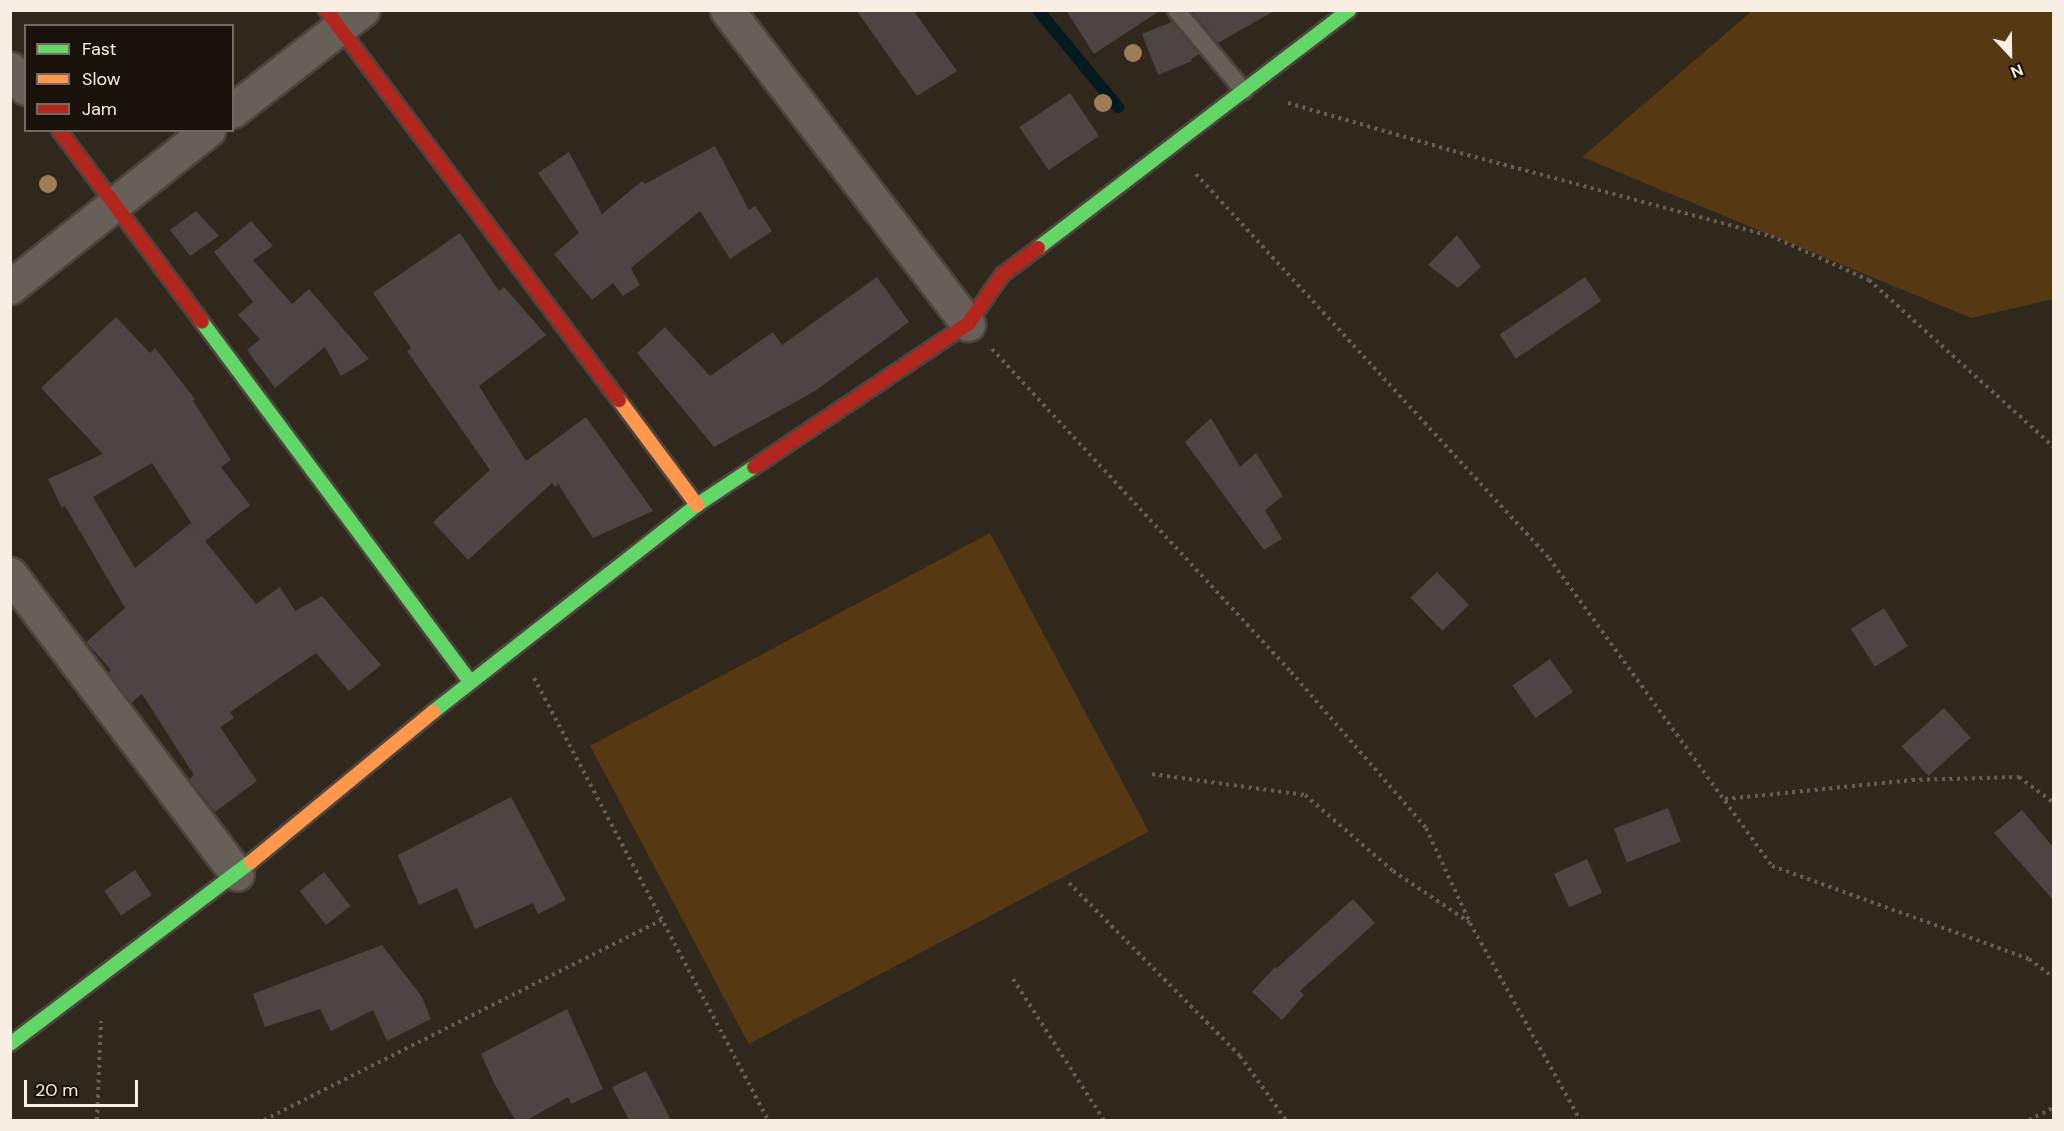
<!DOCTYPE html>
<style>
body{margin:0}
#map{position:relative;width:2064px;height:1131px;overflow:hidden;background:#30271d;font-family:"DM Sans",sans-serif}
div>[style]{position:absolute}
.green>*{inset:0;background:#563913;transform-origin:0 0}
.stream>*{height:12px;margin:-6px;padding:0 6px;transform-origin:6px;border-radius:6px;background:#041a1e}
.building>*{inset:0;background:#4d4544;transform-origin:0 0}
.path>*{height:4px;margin-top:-2px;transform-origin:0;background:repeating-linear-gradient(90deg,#665f58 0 3px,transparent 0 7.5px)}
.roads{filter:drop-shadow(2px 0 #4c443d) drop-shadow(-2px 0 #4c443d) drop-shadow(0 2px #4c443d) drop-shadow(0 -2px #4c443d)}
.lane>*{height:16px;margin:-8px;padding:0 8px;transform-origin:8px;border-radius:8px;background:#676058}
.street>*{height:33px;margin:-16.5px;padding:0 16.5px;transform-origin:16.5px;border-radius:16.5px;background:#676058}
.fast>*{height:14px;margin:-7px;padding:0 7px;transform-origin:7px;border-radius:7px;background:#63d668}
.slow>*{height:14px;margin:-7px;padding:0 7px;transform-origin:7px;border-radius:7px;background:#ff974d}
.jam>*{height:14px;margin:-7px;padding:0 7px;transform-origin:7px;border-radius:7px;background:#b3261e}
.trees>*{width:18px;height:18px;margin:-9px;border-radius:50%;background:#9d7d58}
span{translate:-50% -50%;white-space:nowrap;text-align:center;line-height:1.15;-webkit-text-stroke:5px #19120a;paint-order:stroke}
.frame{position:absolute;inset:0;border:12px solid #f9eee3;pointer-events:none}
.legend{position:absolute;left:24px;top:24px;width:210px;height:108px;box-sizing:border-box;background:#19120a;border:2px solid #736a61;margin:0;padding:8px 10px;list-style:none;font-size:18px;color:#f9eee3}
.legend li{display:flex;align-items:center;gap:12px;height:30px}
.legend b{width:30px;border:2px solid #736a61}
.north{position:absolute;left:1980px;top:24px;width:60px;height:60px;-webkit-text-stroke:4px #19120a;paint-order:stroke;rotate:158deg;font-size:16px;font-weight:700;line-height:24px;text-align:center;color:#f9eee3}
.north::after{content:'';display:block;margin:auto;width:21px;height:27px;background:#f9eee3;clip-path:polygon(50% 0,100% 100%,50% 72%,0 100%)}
.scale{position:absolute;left:24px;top:1080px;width:114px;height:27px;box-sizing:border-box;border:3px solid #f9eee3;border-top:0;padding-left:8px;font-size:18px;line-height:21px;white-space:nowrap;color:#f9eee3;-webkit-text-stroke:4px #19120a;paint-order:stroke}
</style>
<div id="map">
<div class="green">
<i style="clip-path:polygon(1752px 11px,2053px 11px,2053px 299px,1971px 318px,1582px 157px)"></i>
<i style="left:990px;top:533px;width:338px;height:453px;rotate:62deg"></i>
</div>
<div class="stream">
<i style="left:1038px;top:10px;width:126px;rotate:50.5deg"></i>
</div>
<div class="building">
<i style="clip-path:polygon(856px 10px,913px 10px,957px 71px,917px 96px)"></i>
<i style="clip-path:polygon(1066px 10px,1161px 10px,1094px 54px)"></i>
<i style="clip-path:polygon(1200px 10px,1276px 10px,1218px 43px,1193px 13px)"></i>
<i style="clip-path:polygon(1172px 22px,1199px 54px,1191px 59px,1192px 61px,1158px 75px,1142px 34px)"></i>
<i style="left:1070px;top:93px;width:52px;height:61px;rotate:56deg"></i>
<i style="clip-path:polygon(715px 146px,749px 210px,755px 206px,772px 231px,730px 259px,700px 211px,631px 268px,640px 285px,623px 296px,613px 283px,592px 300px,554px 254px,579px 233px,538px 173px,569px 152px,602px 214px,642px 181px,645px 184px)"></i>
<i style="clip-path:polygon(196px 211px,219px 236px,190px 256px,170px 230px)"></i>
<i style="clip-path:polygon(251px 221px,273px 246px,253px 260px,292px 304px,309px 289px,369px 359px,341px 376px,325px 347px,275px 388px,247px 350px,260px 339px,238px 315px,253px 302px,214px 252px)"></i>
<i style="clip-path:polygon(460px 233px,499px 291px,504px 287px,546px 335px,479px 386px,526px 461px,586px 417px,653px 511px,593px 538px,558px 484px,555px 487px,552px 483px,468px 560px,433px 522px,490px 470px,407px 351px,411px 348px,373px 293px)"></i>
<i style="clip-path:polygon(1457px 235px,1481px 267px,1458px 288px,1428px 265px)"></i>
<i style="clip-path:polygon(877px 277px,909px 322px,815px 391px,714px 447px,637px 353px,665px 327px,710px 376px,773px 332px,782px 345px)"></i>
<i style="left:1585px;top:277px;width:29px;height:103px;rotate:56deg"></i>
<i style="clip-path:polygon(evenodd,116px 317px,150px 353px,155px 348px,195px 399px,193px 401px,231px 460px,221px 467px,250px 505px,205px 541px,256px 604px,280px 587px,295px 611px,322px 596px,381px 665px,349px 691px,316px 653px,230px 712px,234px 718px,220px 727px,257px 781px,215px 812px,189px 779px,194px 775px,142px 694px,131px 703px,108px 673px,111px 670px,86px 642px,125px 608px,65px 506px,62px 508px,48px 479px,103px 454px,41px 388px,116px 317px,152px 463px,198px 533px,191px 523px,135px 568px,93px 497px,152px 463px)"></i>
<i style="clip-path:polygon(1211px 418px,1240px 467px,1256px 453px,1283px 496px,1265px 510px,1282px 539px,1264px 550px,1185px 442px)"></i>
<i style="left:1437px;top:572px;width:46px;height:37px;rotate:46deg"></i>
<i style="left:1884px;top:608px;width:45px;height:39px;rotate:58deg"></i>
<i style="left:1550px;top:659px;width:40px;height:46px;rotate:55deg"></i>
<i style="left:1944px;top:708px;width:40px;height:57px;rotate:48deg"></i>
<i style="clip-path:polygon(511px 797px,566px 900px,538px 914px,533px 903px,475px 929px,457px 888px,419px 905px,398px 855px)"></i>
<i style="left:1668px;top:808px;width:36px;height:58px;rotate:69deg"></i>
<i style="clip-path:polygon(2022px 810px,2054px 848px,2054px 901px,1994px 833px)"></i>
<i style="left:1587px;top:859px;width:37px;height:36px;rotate:66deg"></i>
<i style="left:135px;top:870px;width:30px;height:37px;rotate:56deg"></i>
<i style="left:324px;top:872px;width:43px;height:31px;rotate:52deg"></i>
<i style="clip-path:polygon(1353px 899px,1375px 923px,1300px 991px,1304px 995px,1282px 1020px,1252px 992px,1275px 967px,1276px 969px)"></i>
<i style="clip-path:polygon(382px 945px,422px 997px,431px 1019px,387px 1041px,373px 1010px,331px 1031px,320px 1009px,265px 1027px,253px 994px)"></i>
<i style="clip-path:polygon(567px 1009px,603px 1089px,571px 1104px,568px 1097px,527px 1120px,515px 1120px,494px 1083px,481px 1054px)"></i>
<i style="clip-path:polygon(646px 1071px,671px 1120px,629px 1120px,612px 1087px)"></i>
</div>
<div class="path">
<i style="left:1288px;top:103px;width:172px;rotate:16.2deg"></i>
<i style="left:1453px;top:151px;width:329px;rotate:15deg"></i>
<i style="left:1771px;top:236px;width:107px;rotate:24.2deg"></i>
<i style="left:1869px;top:280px;width:249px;rotate:42.1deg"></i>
<i style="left:1196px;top:174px;width:522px;rotate:47.41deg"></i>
<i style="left:1549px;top:558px;width:380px;rotate:54.1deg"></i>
<i style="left:1772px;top:866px;width:273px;rotate:19.9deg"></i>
<i style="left:2029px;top:959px;width:31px;rotate:37deg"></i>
<i style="left:992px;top:349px;width:440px;rotate:47.2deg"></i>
<i style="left:1291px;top:672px;width:206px;rotate:49.1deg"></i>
<i style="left:1426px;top:828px;width:105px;rotate:65.1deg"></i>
<i style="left:1470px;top:923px;width:226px;rotate:60.8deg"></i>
<i style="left:534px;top:678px;width:500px;rotate:62.1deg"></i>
<i style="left:1152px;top:774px;width:154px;rotate:7.8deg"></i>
<i style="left:1305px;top:795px;width:116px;rotate:40.8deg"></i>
<i style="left:1393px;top:871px;width:92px;rotate:33.9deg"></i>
<i style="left:1725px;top:799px;width:188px;rotate:-5.8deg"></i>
<i style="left:1912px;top:780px;width:107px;rotate:-1.6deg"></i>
<i style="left:2019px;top:777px;width:44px;rotate:36.6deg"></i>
<i style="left:1069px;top:883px;width:243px;rotate:45.3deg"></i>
<i style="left:1240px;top:1056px;width:79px;rotate:54.3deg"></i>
<i style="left:1013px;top:979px;width:168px;rotate:57.2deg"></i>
<i style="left:97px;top:1120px;width:99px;rotate:-87.7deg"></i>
<i style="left:264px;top:1120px;width:445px;rotate:-26.7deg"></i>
<i style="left:2029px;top:1120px;width:28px;rotate:-27deg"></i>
</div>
<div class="roads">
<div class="lane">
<i style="left:1176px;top:10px;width:106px;rotate:50deg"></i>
</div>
<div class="street">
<i style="left:727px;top:10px;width:396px;rotate:52.5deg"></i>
<i style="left:10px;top:69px;width:25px;rotate:50deg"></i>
<i style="left:232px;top:111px;width:165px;rotate:-37.8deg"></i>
<i style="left:10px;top:287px;width:253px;rotate:-38.4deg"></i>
<i style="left:10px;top:574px;width:376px;rotate:52.9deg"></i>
</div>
<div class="fast">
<i style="left:1038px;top:248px;width:392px;rotate:-37.4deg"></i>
<i style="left:202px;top:322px;width:448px;rotate:53.3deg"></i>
<i style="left:433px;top:712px;width:335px;rotate:-38.1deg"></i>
<i style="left:697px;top:505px;width:69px;rotate:-33.7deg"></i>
<i style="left:10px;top:1044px;width:302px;rotate:-37.1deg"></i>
</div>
<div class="slow">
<i style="left:619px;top:400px;width:131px;rotate:53.4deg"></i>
<i style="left:251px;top:862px;width:236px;rotate:-39.5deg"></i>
</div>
<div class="jam">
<i style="left:326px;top:10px;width:488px;rotate:53.1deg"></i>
<i style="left:59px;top:130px;width:239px;rotate:53.3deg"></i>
<i style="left:754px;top:467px;width:257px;rotate:-33.8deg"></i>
<i style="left:968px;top:324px;width:60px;rotate:-55.2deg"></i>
<i style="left:1002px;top:275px;width:45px;rotate:-36.9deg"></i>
</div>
</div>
<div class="trees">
<i style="left:1133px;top:53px"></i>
<i style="left:1103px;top:103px"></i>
<i style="left:48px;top:184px"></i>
</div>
<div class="frame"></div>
<ul class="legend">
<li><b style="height:8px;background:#63d668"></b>Fast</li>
<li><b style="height:8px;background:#ff974d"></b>Slow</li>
<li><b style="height:8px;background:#b3261e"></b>Jam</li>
</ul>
<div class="north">N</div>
<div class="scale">20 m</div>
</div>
